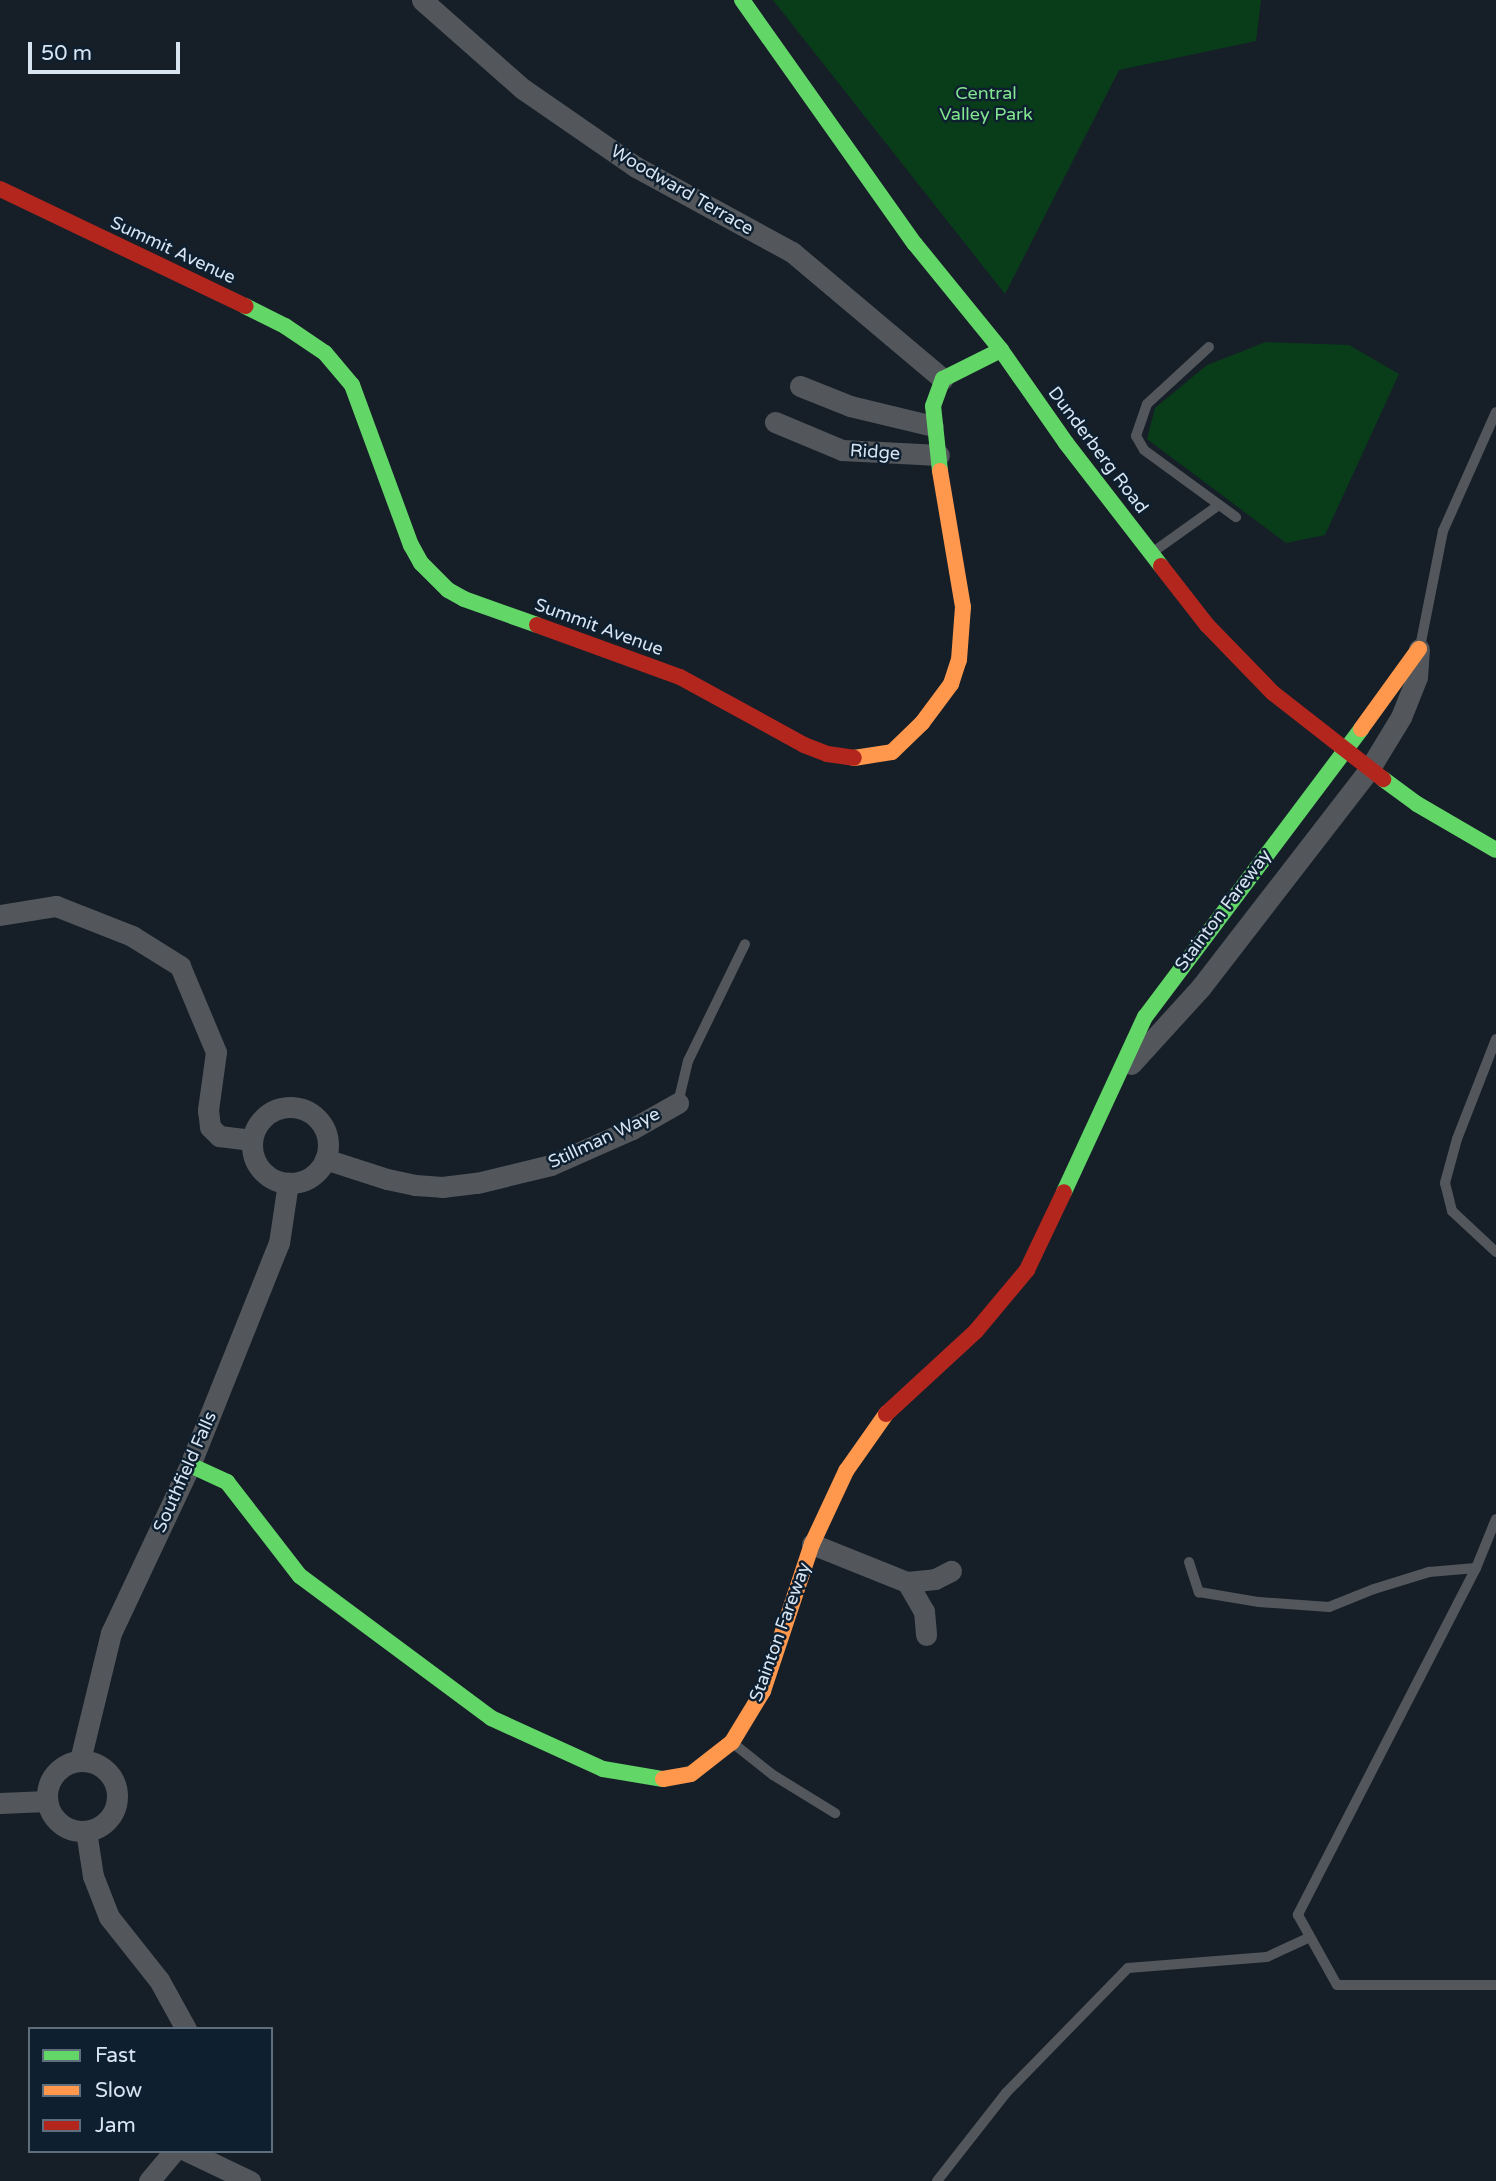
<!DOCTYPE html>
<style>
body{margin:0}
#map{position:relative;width:1496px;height:2181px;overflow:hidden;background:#161f28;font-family:"Varela Round",sans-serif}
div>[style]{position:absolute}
.green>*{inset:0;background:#093d19}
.lane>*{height:10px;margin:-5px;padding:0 5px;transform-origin:5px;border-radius:5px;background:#53575b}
.street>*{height:21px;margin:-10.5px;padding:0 10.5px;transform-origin:10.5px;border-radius:10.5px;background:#53575b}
.street>.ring{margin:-10.5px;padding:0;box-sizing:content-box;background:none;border:21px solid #53575b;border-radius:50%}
.fast>*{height:16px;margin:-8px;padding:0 8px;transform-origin:8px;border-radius:8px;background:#63d668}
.slow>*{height:16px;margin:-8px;padding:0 8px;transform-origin:8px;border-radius:8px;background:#ff974d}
.jam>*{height:16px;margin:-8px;padding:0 8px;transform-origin:8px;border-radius:8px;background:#b3261e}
span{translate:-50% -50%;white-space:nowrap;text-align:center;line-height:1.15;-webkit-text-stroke:5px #0e1f30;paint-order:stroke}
.park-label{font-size:18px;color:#82e58f}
.street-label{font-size:18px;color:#d9e4f1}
.legend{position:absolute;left:28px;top:2027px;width:245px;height:126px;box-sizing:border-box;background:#0e1f30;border:2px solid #5f6e7d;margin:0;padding:9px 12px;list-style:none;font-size:21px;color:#d9e4f1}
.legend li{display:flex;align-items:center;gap:14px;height:35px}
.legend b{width:35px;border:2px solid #5f6e7d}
.scale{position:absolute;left:28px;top:42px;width:152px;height:32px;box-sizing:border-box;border:4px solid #d9e4f1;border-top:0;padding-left:9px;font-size:21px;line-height:24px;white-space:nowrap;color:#d9e4f1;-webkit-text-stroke:5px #0e1f30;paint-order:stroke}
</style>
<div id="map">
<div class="green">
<i style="clip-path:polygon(773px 0,1261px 0,1256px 41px,1119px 70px,1005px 294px)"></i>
<i style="clip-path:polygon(1266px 342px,1349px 345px,1399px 374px,1325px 535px,1286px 543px,1147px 439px,1155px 408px,1207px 365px)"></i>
</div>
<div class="lane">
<i style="left:1209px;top:347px;width:84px;rotate:137.4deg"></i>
<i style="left:1147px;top:404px;width:34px;rotate:109deg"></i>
<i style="left:1136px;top:436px;width:16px;rotate:60deg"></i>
<i style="left:1144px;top:450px;width:114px;rotate:36.1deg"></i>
<i style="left:1153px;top:552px;width:81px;rotate:-35.5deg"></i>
<i style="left:1420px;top:647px;width:118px;rotate:-78.8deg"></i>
<i style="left:1443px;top:531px;width:130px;rotate:-66deg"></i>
<i style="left:1496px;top:1039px;width:107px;rotate:111.3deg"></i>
<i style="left:1457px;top:1139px;width:46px;rotate:105.3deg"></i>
<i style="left:1445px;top:1183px;width:29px;rotate:76deg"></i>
<i style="left:1452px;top:1211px;width:60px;rotate:43deg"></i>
<i style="left:678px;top:1103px;width:43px;rotate:-76.6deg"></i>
<i style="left:688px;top:1061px;width:130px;rotate:-64deg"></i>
<i style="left:1496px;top:1519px;width:53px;rotate:112.2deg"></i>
<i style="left:1476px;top:1568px;width:390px;rotate:117.2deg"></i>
<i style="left:1298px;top:1915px;width:80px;rotate:60.9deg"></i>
<i style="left:1337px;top:1985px;width:159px"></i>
<i style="left:1189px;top:1562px;width:32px;rotate:72deg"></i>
<i style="left:1199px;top:1592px;width:61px;rotate:9.5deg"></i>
<i style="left:1259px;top:1602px;width:70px;rotate:4.1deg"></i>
<i style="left:1329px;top:1607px;width:48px;rotate:-21.8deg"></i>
<i style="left:1374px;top:1589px;width:58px;rotate:-17.2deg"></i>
<i style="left:1429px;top:1572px;width:47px;rotate:-4.9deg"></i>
<i style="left:734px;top:1744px;width:50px;rotate:38.5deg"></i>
<i style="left:773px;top:1775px;width:73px;rotate:31.5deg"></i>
<i style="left:937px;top:2181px;width:112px;rotate:-51.9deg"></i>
<i style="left:1006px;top:2093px;width:175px;rotate:-45.7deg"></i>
<i style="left:1128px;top:1968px;width:139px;rotate:-4.5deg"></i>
<i style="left:1267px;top:1957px;width:47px;rotate:-24.9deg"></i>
</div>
<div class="street">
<i style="left:422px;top:0;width:135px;rotate:41.4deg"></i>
<i style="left:523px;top:89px;width:137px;rotate:34.6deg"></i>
<i style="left:636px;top:167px;width:178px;rotate:28.6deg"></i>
<i style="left:792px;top:252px;width:197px;rotate:40.1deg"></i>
<i style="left:800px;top:386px;width:54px;rotate:21.8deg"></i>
<i style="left:850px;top:406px;width:85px;rotate:13.5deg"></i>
<i style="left:775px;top:422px;width:73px;rotate:22.7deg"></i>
<i style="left:842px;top:450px;width:97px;rotate:3deg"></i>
<i style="left:0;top:915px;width:57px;rotate:-9.1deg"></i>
<i style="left:56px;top:906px;width:82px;rotate:21.5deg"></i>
<i style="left:132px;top:936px;width:57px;rotate:32deg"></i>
<i style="left:180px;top:966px;width:93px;rotate:67.3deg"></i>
<i style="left:216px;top:1052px;width:59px;rotate:97.9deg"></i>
<i style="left:208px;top:1110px;width:17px;rotate:83deg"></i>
<i style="left:210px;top:1127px;width:13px;rotate:45deg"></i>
<i style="left:219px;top:1136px;width:33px;rotate:7deg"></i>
<i style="left:1131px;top:1064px;width:104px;rotate:-47.7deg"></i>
<i style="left:1201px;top:987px;width:277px;rotate:-52.3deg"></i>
<i style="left:1370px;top:768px;width:60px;rotate:-58.7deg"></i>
<i style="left:1401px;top:717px;width:43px;rotate:-68.2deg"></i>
<i style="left:1417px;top:677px;width:28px;rotate:-86deg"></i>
<i class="ring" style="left:252px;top:1107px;width:55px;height:55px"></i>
<i style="left:325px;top:1159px;width:65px;rotate:17.9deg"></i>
<i style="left:387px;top:1179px;width:29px;rotate:12deg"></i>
<i style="left:415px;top:1185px;width:27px;rotate:4deg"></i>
<i style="left:442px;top:1187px;width:35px;rotate:-7deg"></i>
<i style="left:477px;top:1183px;width:76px;rotate:-13.7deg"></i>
<i style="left:551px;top:1165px;width:89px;rotate:-24deg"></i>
<i style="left:632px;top:1129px;width:53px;rotate:-29.5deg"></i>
<i style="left:812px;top:1544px;width:102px;rotate:21.8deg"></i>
<i style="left:907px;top:1582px;width:34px;rotate:60deg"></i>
<i style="left:924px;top:1611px;width:24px;rotate:85deg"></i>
<i style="left:907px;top:1582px;width:28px;rotate:-6deg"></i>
<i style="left:935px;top:1579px;width:18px;rotate:-27deg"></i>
<i style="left:80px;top:1760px;width:131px;rotate:-76.3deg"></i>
<i style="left:111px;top:1633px;width:186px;rotate:-64.8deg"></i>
<i style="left:190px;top:1465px;width:239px;rotate:-68.2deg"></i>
<i style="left:279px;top:1243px;width:61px;rotate:-81.5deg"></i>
<i class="ring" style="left:47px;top:1761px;width:49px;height:49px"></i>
<i style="left:0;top:1803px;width:47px;rotate:-2.4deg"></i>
<i style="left:86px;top:1831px;width:46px;rotate:81.2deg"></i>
<i style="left:93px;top:1876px;width:44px;rotate:68.7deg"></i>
<i style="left:109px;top:1917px;width:80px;rotate:51.6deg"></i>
<i style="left:159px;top:1980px;width:56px;rotate:61.1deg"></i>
<i style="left:187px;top:2151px;width:70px;rotate:25.5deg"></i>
<i style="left:149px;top:2181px;width:39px;rotate:-50deg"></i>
</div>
<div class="fast">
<i style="left:742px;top:0;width:299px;rotate:54.7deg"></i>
<i style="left:915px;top:244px;width:136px;rotate:50.9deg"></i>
<i style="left:1001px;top:350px;width:113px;rotate:55deg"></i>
<i style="left:1066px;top:443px;width:155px;rotate:52.3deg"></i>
<i style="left:245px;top:306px;width:45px;rotate:26.6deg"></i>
<i style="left:285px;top:326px;width:48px;rotate:34deg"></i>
<i style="left:325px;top:353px;width:42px;rotate:49.8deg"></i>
<i style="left:352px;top:385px;width:171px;rotate:69.8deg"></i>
<i style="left:411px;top:545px;width:21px;rotate:61deg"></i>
<i style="left:421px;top:563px;width:38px;rotate:45deg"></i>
<i style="left:448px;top:590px;width:18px;rotate:29deg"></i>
<i style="left:464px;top:599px;width:77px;rotate:19.6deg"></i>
<i style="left:940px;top:471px;width:65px;rotate:-96.1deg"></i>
<i style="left:933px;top:406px;width:29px;rotate:-70deg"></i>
<i style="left:943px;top:379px;width:65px;rotate:-26.6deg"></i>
<i style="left:1383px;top:779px;width:42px;rotate:36.3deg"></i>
<i style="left:1417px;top:804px;width:91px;rotate:30.2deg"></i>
<i style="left:1064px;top:1192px;width:193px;rotate:-65.2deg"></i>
<i style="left:1145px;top:1017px;width:360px;rotate:-53.1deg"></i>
<i style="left:190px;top:1465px;width:41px;rotate:24.7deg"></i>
<i style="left:227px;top:1482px;width:119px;rotate:52.2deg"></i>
<i style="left:300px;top:1576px;width:238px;rotate:36.6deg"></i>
<i style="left:491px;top:1718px;width:123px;rotate:24.5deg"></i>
<i style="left:603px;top:1769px;width:61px;rotate:9.5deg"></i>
</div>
<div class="slow">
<i style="left:1361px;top:729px;width:99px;rotate:-54.1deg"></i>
<i style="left:854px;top:758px;width:38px;rotate:-9deg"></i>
<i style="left:892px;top:752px;width:42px;rotate:-44deg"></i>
<i style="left:922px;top:723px;width:49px;rotate:-53.4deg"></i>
<i style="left:951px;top:684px;width:25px;rotate:-72deg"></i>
<i style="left:959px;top:660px;width:53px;rotate:-85.7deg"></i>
<i style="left:963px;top:607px;width:138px;rotate:-99.6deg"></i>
<i style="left:663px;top:1779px;width:28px;rotate:-10deg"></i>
<i style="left:691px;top:1774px;width:52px;rotate:-38deg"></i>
<i style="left:732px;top:1742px;width:60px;rotate:-58.7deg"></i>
<i style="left:763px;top:1691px;width:155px;rotate:-71.6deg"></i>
<i style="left:812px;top:1544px;width:81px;rotate:-65deg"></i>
<i style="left:846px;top:1471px;width:70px;rotate:-54.9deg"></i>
</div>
<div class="jam">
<i style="left:0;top:189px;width:272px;rotate:25.5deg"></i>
<i style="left:1161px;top:566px;width:75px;rotate:52.1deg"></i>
<i style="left:1207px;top:625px;width:95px;rotate:45.9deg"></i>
<i style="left:1273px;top:693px;width:140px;rotate:38deg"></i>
<i style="left:537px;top:625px;width:152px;rotate:20deg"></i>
<i style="left:680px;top:677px;width:141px;rotate:28.7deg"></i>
<i style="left:804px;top:745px;width:25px;rotate:21deg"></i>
<i style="left:827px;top:754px;width:27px;rotate:8deg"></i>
<i style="left:886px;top:1414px;width:122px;rotate:-42.7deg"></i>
<i style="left:976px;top:1331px;width:80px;rotate:-50.1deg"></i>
<i style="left:1027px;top:1270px;width:86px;rotate:-64.6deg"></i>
</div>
<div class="park-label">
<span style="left:986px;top:104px">Central<br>Valley Park</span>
</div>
<div class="street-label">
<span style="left:682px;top:190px;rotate:30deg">Woodward Terrace</span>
<span style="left:173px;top:250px;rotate:25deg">Summit Avenue</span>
<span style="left:1098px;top:450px;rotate:53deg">Dunderberg Road</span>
<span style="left:875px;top:452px;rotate:4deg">Ridge</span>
<span style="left:599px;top:627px;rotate:20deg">Summit Avenue</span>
<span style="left:1223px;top:910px;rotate:-53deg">Stainton Fareway</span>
<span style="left:604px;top:1138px;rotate:-25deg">Stillman Waye</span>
<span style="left:185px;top:1472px;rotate:-66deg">Southfield Falls</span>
<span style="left:780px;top:1632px;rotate:-70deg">Stainton Fareway</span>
</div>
<ul class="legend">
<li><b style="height:9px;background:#63d668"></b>Fast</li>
<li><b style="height:9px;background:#ff974d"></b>Slow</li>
<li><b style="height:9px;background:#b3261e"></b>Jam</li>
</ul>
<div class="scale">50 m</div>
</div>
